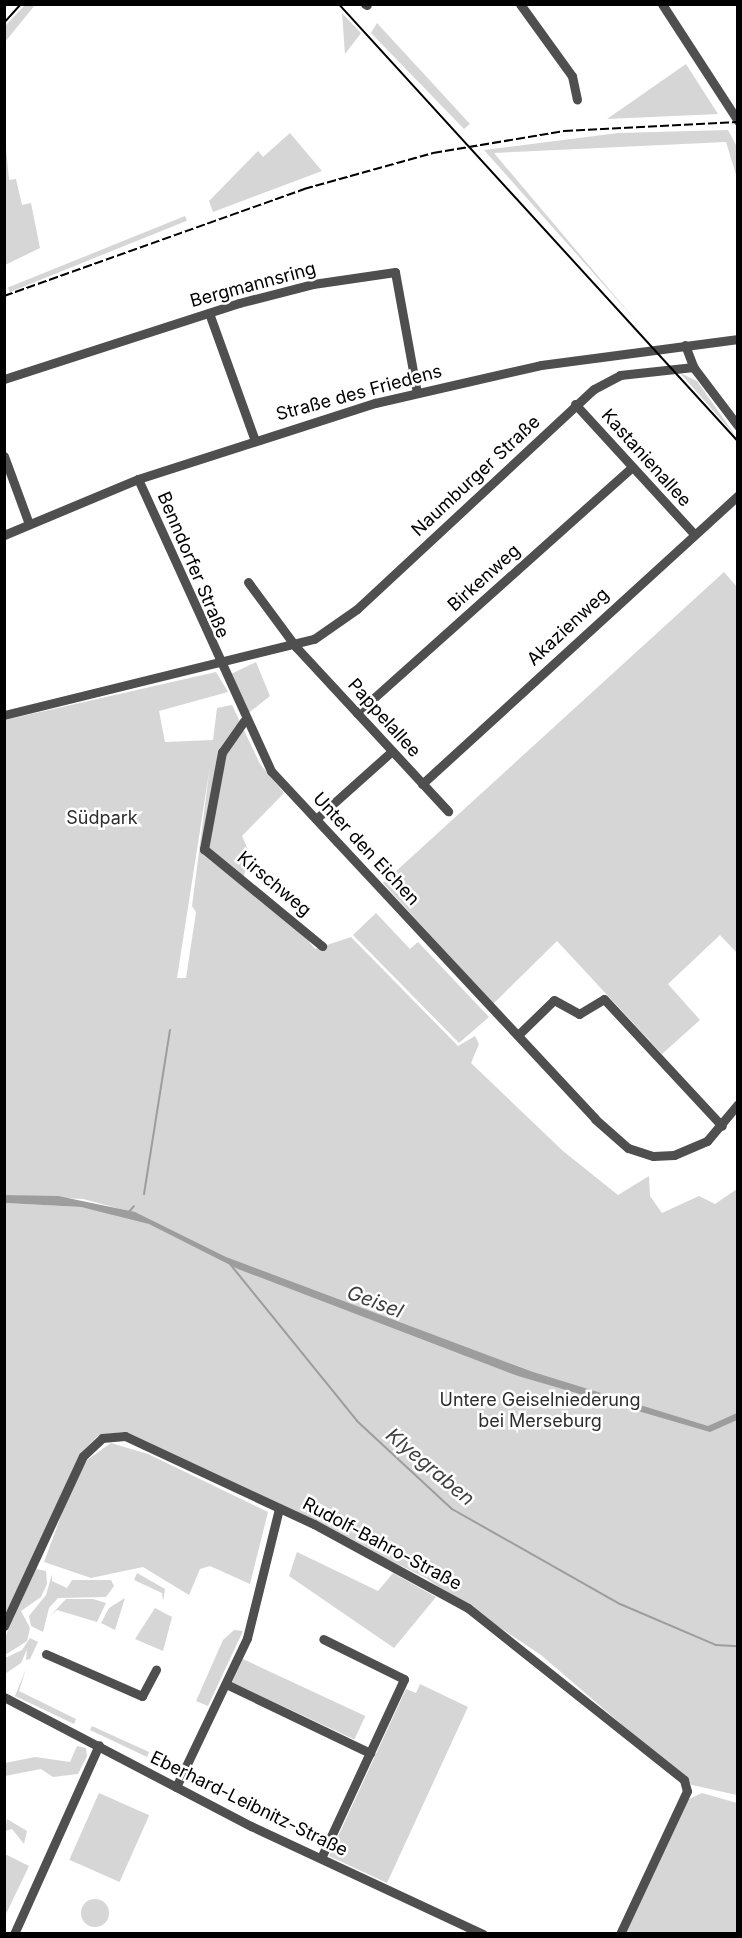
<!DOCTYPE html>
<meta charset="utf-8">
<style>
body{margin:0}
#map{position:relative;width:742px;height:1938px;overflow:hidden;background:#fff;font-family:Inter,sans-serif}
div>[style]{position:absolute}
.green>*{inset:0;background:#d6d6d6;transform-origin:0 0}
.round{border-radius:50%}
.water>*{inset:0;background:#9d9d9d}
.stream>*{height:2px;margin:-1px;padding:0 1px;transform-origin:1px;border-radius:1px;background:#9d9d9d}
.minor>*{height:9px;margin:-4.5px;padding:0 4.5px;transform-origin:4.5px;border-radius:4.5px;background:#4f4f4f}
.tram>*{height:1.5px;margin:-0.75px;padding:0 0.75px;transform-origin:0.75px;border-radius:0.75px;background:#000}
.rail>*{height:2px;margin-top:-1px;transform-origin:0;background:repeating-linear-gradient(90deg,#000 0 9px,transparent 0 12px)}
span{translate:-50% -50%;white-space:nowrap;text-align:center;line-height:1.15;-webkit-text-stroke:5px #fff;paint-order:stroke}
.street-label{font-size:18px;color:#000}
.park-label{font-size:18px;color:#2d2d2d}
.water-label{font-size:20px;color:#3e3e3e;font-style:italic}
.frame{position:absolute;inset:0;border:6px solid #000;pointer-events:none}
</style>
<div id="map">
<div class="green">
<i style="clip-path:polygon(25px 5px,35px 5px,5px 42px,5px 26px)"></i>
<i style="clip-path:polygon(342px 13px,361px 33px,345px 54px)"></i>
<i style="clip-path:polygon(377px 23px,470px 124px,464px 129px,371px 33px)"></i>
<i style="clip-path:polygon(686px 64px,718px 114px,607px 119px)"></i>
<i style="clip-path:polygon(728px 130px,737px 147px,737px 178px,726px 142px,494px 153px,636px 321px,484px 150px,618px 133px)"></i>
<i style="clip-path:polygon(290px 133px,322px 171px,213px 212px,209px 201px,258px 151px,263px 157px)"></i>
<i style="clip-path:polygon(5px 137px,9px 180px,16px 179px,22px 205px,31px 203px,40px 248px,5px 265px)"></i>
<i style="left:185px;top:216px;width:5px;height:191px;rotate:68deg"></i>
<i style="clip-path:polygon(680px 373px,697px 381px,737px 438px,724px 423px)"></i>
<i style="clip-path:polygon(724px 572px,738px 588px,737px 953px,720px 935px,668px 984px,700px 1020px,662px 1054px,557px 941px,493px 1004px,383px 883px)"></i>
<i style="clip-path:polygon(256px 662px,270px 696px,246px 715px,231px 674px)"></i>
<i style="clip-path:polygon(evenodd,216px 672px,228px 692px,159px 711px,165px 742px,213px 740px,217px 708px,232px 705px,260px 764px,284px 793px,242px 836px,249px 852px,243px 880px,286px 914px,315px 949px,351px 937px,458px 1046px,475px 1036px,479px 1044px,471px 1063px,563px 1151px,618px 1195px,649px 1176px,650px 1196px,662px 1213px,699px 1196px,715px 1204px,737px 1189px,737px 1795px,692px 1785px,541px 1655px,424px 1577px,123px 1432px,99px 1435px,81px 1453px,5px 1618px,5px 1203px,81px 1207px,136px 1219px,139px 1214px,83px 1199px,5px 1195px,5px 720px,216px 672px,210px 766px,192px 906px,196px 912px,186px 978px,177px 978px,210px 766px)"></i>
<i style="clip-path:polygon(376px 913px,410px 949px,418px 942px,489px 1017px,459px 1043px,353px 935px)"></i>
<i style="clip-path:polygon(111px 1443px,148px 1454px,268px 1512px,250px 1584px,210px 1566px,200px 1569px,189px 1595px,143px 1567px,91px 1578px,44px 1562px,80px 1465px)"></i>
<i style="clip-path:polygon(297px 1552px,378px 1591px,393px 1573px,436px 1597px,394px 1648px,289px 1576px)"></i>
<i style="clip-path:polygon(36px 1569px,46px 1571px,47px 1584px,41px 1597px,21px 1611px,30px 1628px,27px 1641px,5px 1655px,5px 1637px)"></i>
<i style="clip-path:polygon(137px 1573px,165px 1589px,163px 1601px,162px 1593px,134px 1580px)"></i>
<i style="clip-path:polygon(52px 1574px,52px 1581px,67px 1588px,72px 1580px,111px 1580px,114px 1586px,106px 1597px,58px 1598px,49px 1608px,43px 1632px,31px 1626px,29px 1616px,46px 1595px)"></i>
<i style="clip-path:polygon(125px 1598px,115px 1630px,101px 1623px,109px 1608px)"></i>
<i style="clip-path:polygon(66px 1599px,93px 1599px,106px 1603px,97px 1622px,57px 1610px,50px 1616px)"></i>
<i style="clip-path:polygon(155px 1608px,172px 1617px,163px 1651px,135px 1639px)"></i>
<i style="clip-path:polygon(234px 1630px,243px 1631px,208px 1706px,196px 1701px,223px 1640px)"></i>
<i style="clip-path:polygon(30px 1638px,38px 1642px,30px 1659px,26px 1660px,27px 1649px,21px 1663px,5px 1674px,5px 1658px,22px 1650px)"></i>
<i style="left:243px;top:1659px;width:135px;height:26px;rotate:25deg"></i>
<i style="clip-path:polygon(26px 1669px,19px 1691px,76px 1719px,74px 1724px,15px 1696px)"></i>
<i style="clip-path:polygon(420px 1684px,468px 1707px,387px 1883px,329px 1856px,406px 1689px,416px 1693px)"></i>
<i style="clip-path:polygon(92px 1726px,149px 1752px,147px 1757px,90px 1730px)"></i>
<i style="clip-path:polygon(77px 1746px,86px 1748px,87px 1756px,78px 1774px,53px 1777px,41px 1769px,5px 1776px,5px 1763px,35px 1757px,70px 1762px)"></i>
<i style="left:99px;top:1793px;width:55px;height:73px;rotate:24deg"></i>
<i style="clip-path:polygon(702px 1793px,737px 1803px,737px 1933px,625px 1934px,687px 1800px)"></i>
<i style="clip-path:polygon(7px 1819px,27px 1831px,24px 1844px,12px 1829px,5px 1831px)"></i>
<i style="clip-path:polygon(5px 1854px,29px 1866px,6px 1914px,4px 1913px)"></i>
<i class="round" style="left:81px;top:1899px;width:28px;height:28px"></i>
</div>
<div class="water">
<i style="clip-path:polygon(4px 1195px,58px 1196px,135px 1212px,226px 1257px,533px 1372px,708px 1426px,737px 1413px,737px 1420px,710px 1432px,518px 1376px,238px 1269px,149px 1224px,81px 1207px,5px 1203px)"></i>
</div>
<div class="stream">
<i style="left:144px;top:1194px;width:166px;rotate:-81deg"></i>
<i style="left:128px;top:1213px;width:9px;rotate:-49deg"></i>
<i style="left:230px;top:1264px;width:202px;rotate:51deg"></i>
<i style="left:357px;top:1421px;width:129px;rotate:42.8deg"></i>
<i style="left:452px;top:1509px;width:193px;rotate:29.5deg"></i>
<i style="left:620px;top:1604px;width:104px;rotate:23.1deg"></i>
<i style="left:716px;top:1645px;width:22px;rotate:3deg"></i>
</div>
<div class="minor">
<i style="left:365px;top:4px;width:2px;rotate:27deg"></i>
<i style="left:520px;top:4px;width:89px;rotate:54.2deg"></i>
<i style="left:572px;top:76px;width:24px;rotate:78deg"></i>
<i style="left:662px;top:4px;width:140px;rotate:57deg"></i>
<i style="left:209px;top:313px;width:133px;rotate:70.2deg"></i>
<i style="left:685px;top:345px;width:25px;rotate:69deg"></i>
<i style="left:694px;top:368px;width:73px;rotate:52.8deg"></i>
<i style="left:4px;top:379px;width:247px;rotate:-17.9deg"></i>
<i style="left:239px;top:303px;width:76px;rotate:-14.4deg"></i>
<i style="left:313px;top:284px;width:83px;rotate:-8.3deg"></i>
<i style="left:395px;top:272px;width:123px;rotate:79.7deg"></i>
<i style="left:575px;top:404px;width:176px;rotate:47.5deg"></i>
<i style="left:4px;top:456px;width:72px;rotate:69.8deg"></i>
<i style="left:138px;top:479px;width:321px;rotate:65.5deg"></i>
<i style="left:271px;top:771px;width:475px;rotate:47deg"></i>
<i style="left:595px;top:1119px;width:44px;rotate:41.3deg"></i>
<i style="left:628px;top:1148px;width:26px;rotate:18deg"></i>
<i style="left:653px;top:1156px;width:21px;rotate:-3deg"></i>
<i style="left:674px;top:1155px;width:36px;rotate:-23deg"></i>
<i style="left:707px;top:1141px;width:48px;rotate:-50deg"></i>
<i style="left:4px;top:535px;width:145px;rotate:-22.7deg"></i>
<i style="left:138px;top:479px;width:249px;rotate:-17.8deg"></i>
<i style="left:375px;top:403px;width:170px;rotate:-12.9deg"></i>
<i style="left:541px;top:365px;width:199px;rotate:-7.5deg"></i>
<i style="left:248px;top:582px;width:81px;rotate:53.6deg"></i>
<i style="left:296px;top:647px;width:224px;rotate:47.2deg"></i>
<i style="left:357px;top:713px;width:369px;rotate:-41.8deg"></i>
<i style="left:4px;top:715px;width:319px;rotate:-13.8deg"></i>
<i style="left:314px;top:639px;width:52px;rotate:-34.9deg"></i>
<i style="left:357px;top:609px;width:323px;rotate:-42.9deg"></i>
<i style="left:594px;top:389px;width:30px;rotate:-28deg"></i>
<i style="left:620px;top:375px;width:74px;rotate:-6.2deg"></i>
<i style="left:244px;top:721px;width:38px;rotate:125deg"></i>
<i style="left:222px;top:752px;width:99px;rotate:100.5deg"></i>
<i style="left:204px;top:849px;width:153px;rotate:39.4deg"></i>
<i style="left:422px;top:784px;width:428px;rotate:-42.4deg"></i>
<i style="left:316px;top:819px;width:102px;rotate:-41.8deg"></i>
<i style="left:518px;top:1035px;width:50px;rotate:-44.2deg"></i>
<i style="left:554px;top:1000px;width:29px;rotate:29deg"></i>
<i style="left:579px;top:1014px;width:29px;rotate:-31deg"></i>
<i style="left:604px;top:999px;width:173px;rotate:47.1deg"></i>
<i style="left:4px;top:1626px;width:187px;rotate:-65.1deg"></i>
<i style="left:83px;top:1456px;width:26px;rotate:-43deg"></i>
<i style="left:102px;top:1438px;width:23px;rotate:-5deg"></i>
<i style="left:125px;top:1436px;width:208px;rotate:25deg"></i>
<i style="left:314px;top:1524px;width:175px;rotate:28.6deg"></i>
<i style="left:468px;top:1608px;width:276px;rotate:38.5deg"></i>
<i style="left:684px;top:1780px;width:11px;rotate:75deg"></i>
<i style="left:687px;top:1791px;width:158px;rotate:115.1deg"></i>
<i style="left:46px;top:1654px;width:105px;rotate:23.6deg"></i>
<i style="left:142px;top:1696px;width:30px;rotate:-62deg"></i>
<i style="left:226px;top:1684px;width:160px;rotate:25.6deg"></i>
<i style="left:4px;top:1697px;width:279px;rotate:27.6deg"></i>
<i style="left:251px;top:1826px;width:256px;rotate:25deg"></i>
<i style="left:176px;top:1787px;width:165px;rotate:-64.5deg"></i>
<i style="left:247px;top:1638px;width:133px;rotate:-76.1deg"></i>
<i style="left:321px;top:1858px;width:197px;rotate:-65.1deg"></i>
<i style="left:404px;top:1679px;width:90px;rotate:-153.7deg"></i>
<i style="left:14px;top:1934px;width:207px;rotate:-65.8deg"></i>
</div>
<div class="tram">
<i style="left:339px;top:4px;width:592px;rotate:47.6deg"></i>
<i style="left:4px;top:23px;width:25px;rotate:-48deg"></i>
</div>
<div class="rail">
<i style="left:4px;top:296px;width:319px;rotate:-19.6deg"></i>
<i style="left:304px;top:189px;width:134px;rotate:-15.6deg"></i>
<i style="left:433px;top:153px;width:133px;rotate:-9.5deg"></i>
<i style="left:564px;top:131px;width:174px;rotate:-3deg"></i>
</div>
<div class="street-label">
<span style="left:253px;top:285px;rotate:-15deg">Bergmannsring</span>
<span style="left:359px;top:393px;rotate:-15deg">Straße des Friedens</span>
<span style="left:646px;top:458px;rotate:48deg">Kastanienallee</span>
<span style="left:476px;top:476px;rotate:-43deg">Naumburger Straße</span>
<span style="left:193px;top:565px;rotate:67deg">Benndorfer Straße</span>
<span style="left:484px;top:578px;rotate:-42deg">Birkenweg</span>
<span style="left:568px;top:627px;rotate:-43deg">Akazienweg</span>
<span style="left:384px;top:718px;rotate:48deg">Pappelallee</span>
<span style="left:366px;top:849px;rotate:47deg">Unter den Eichen</span>
<span style="left:274px;top:884px;rotate:40deg">Kirschweg</span>
<span style="left:382px;top:1544px;rotate:28deg">Rudolf-Bahro-Straße</span>
<span style="left:249px;top:1804px;rotate:26deg">Eberhard-Leibnitz-Straße</span>
</div>
<div class="park-label">
<span style="left:102px;top:818px">Südpark</span>
<span style="left:540px;top:1411px">Untere Geiselniederung<br>bei Merseburg</span>
</div>
<div class="water-label">
<span style="left:375px;top:1302px;rotate:21deg">Geisel</span>
<span style="left:430px;top:1467px;rotate:40deg">Klyegraben</span>
</div>
<div class="frame"></div>
</div>
